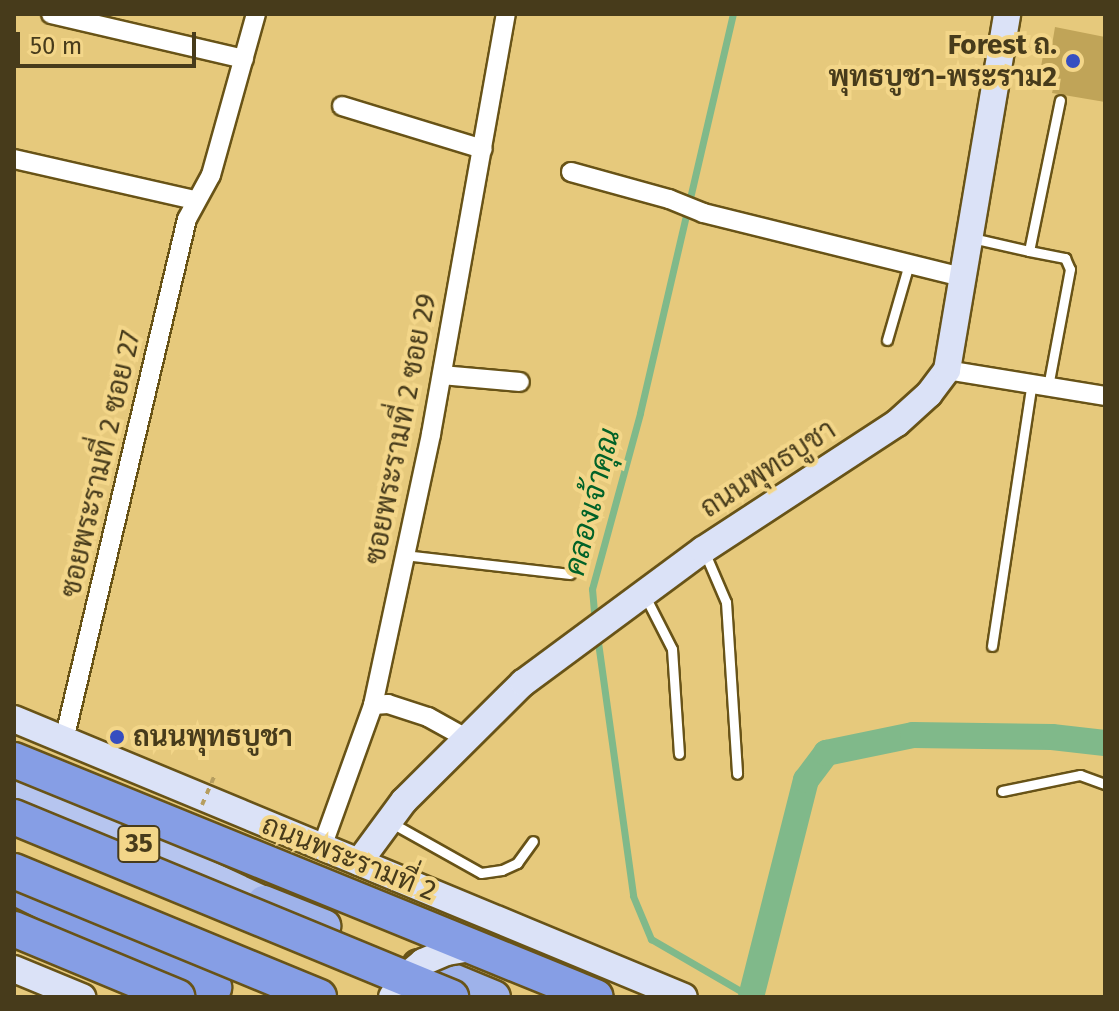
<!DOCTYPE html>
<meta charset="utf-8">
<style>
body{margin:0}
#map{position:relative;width:1119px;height:1011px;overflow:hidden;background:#e6c97c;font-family:"Fira Sans",Sarabun,sans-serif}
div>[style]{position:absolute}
.stream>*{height:7px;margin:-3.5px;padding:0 3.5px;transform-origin:3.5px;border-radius:3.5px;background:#80b98a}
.canal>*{height:26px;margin:-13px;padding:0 13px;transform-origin:13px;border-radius:13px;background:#80b98a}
.building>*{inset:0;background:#c0a458}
.roads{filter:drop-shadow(2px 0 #685317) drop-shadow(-2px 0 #685317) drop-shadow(0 2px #685317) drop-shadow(0 -2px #685317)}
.service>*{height:9px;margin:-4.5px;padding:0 4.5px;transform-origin:4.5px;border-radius:4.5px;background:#fff}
.minor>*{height:18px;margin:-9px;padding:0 9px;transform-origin:9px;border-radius:9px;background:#fff}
.secondary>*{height:26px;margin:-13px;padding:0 13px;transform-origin:13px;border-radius:13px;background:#dbe2f7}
.primary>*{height:30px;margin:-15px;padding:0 15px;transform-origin:15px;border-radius:15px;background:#b6c5ef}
.trunk>*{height:32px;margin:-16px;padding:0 16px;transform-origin:16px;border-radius:16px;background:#9eb2ea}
.motorway>*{height:34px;margin:-17px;padding:0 17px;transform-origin:17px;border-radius:17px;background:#869ee5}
.path-bridge>*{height:4px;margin-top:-2px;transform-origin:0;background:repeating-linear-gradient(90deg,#b69e5f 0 6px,transparent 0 12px)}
.bridges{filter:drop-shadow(2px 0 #685317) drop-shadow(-2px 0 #685317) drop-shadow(0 2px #685317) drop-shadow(0 -2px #685317)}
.secondary-bridge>*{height:26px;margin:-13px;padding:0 13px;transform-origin:13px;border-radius:13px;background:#dbe2f7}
.motorway-bridge>*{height:34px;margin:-17px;padding:0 17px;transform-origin:17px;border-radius:17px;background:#869ee5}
.dots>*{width:22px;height:22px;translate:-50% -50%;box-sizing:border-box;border:4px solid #f3d689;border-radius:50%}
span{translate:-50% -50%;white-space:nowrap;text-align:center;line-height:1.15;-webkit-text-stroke:8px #f3d689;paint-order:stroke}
.shield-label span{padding:2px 6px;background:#f3d689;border:2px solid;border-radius:6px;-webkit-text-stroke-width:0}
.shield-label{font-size:26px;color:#473b1b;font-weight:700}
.poi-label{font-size:28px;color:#473b1b;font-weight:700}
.right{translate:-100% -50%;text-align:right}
.left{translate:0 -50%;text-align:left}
.street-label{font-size:28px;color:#473b1b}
.water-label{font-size:30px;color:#016228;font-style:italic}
.frame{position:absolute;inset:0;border:16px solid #473b1b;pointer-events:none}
.scale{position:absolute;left:16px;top:32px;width:180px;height:36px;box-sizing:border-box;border:4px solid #473b1b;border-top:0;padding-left:10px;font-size:24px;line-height:28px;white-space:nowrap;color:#473b1b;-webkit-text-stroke:6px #f3d689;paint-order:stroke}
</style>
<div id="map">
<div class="stream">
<i style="left:595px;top:623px;width:34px;rotate:-95deg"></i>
<i style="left:592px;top:589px;width:182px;rotate:-74.7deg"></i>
<i style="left:640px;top:413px;width:410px;rotate:-76.9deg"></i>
<i style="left:597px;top:635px;width:263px;rotate:82.1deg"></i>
<i style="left:633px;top:896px;width:47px;rotate:67.3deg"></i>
<i style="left:651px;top:939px;width:116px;rotate:30.1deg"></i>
</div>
<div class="canal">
<i style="left:751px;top:997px;width:224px;rotate:-75.8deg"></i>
<i style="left:806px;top:780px;width:34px;rotate:-53deg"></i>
<i style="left:826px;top:753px;width:89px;rotate:-11.7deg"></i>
<i style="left:913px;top:735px;width:139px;rotate:0.8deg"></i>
<i style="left:1052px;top:737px;width:53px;rotate:6.5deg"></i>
</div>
<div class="building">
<i style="clip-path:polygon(1055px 27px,1105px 37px,1105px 102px,1052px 93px,1055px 80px,1039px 78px,1045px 44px,1052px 45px)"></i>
</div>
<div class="roads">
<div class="service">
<i style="left:972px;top:238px;width:58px;rotate:12.8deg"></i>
<i style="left:1029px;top:251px;width:154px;rotate:-78.4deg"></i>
<i style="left:1029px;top:251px;width:37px;rotate:11deg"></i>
<i style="left:1065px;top:258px;width:12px;rotate:66deg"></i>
<i style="left:1070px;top:269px;width:119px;rotate:100.6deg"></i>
<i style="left:887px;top:340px;width:79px;rotate:-73.9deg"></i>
<i style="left:704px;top:551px;width:56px;rotate:66.7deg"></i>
<i style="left:726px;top:602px;width:172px;rotate:86.3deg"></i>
<i style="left:404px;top:555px;width:167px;rotate:6.5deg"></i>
<i style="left:645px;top:596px;width:59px;rotate:63deg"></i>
<i style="left:672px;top:649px;width:105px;rotate:86.2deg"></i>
<i style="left:992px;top:646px;width:266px;rotate:-81.4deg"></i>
<i style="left:1002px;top:791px;width:80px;rotate:-11.6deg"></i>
<i style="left:1080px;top:775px;width:27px;rotate:20deg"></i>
<i style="left:390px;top:822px;width:104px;rotate:29.3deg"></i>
<i style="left:481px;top:873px;width:21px;rotate:-8deg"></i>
<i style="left:502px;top:870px;width:17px;rotate:-25deg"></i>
<i style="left:517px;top:863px;width:27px;rotate:-54deg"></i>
</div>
<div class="minor">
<i style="left:51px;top:14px;width:198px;rotate:13.1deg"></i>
<i style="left:342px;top:106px;width:147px;rotate:17deg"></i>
<i style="left:14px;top:159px;width:185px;rotate:12.8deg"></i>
<i style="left:571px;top:172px;width:102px;rotate:15.4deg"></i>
<i style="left:669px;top:199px;width:37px;rotate:22deg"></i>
<i style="left:703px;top:213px;width:266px;rotate:13.9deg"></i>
<i style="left:947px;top:370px;width:160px;rotate:9.3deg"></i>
<i style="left:442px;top:375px;width:78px;rotate:5.1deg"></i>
<i style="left:373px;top:705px;width:15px;rotate:-4deg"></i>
<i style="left:388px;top:704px;width:42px;rotate:18deg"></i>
<i style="left:428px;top:717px;width:43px;rotate:28.9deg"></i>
<i style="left:64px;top:740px;width:535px;rotate:-76.72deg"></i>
<i style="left:187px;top:219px;width:50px;rotate:-61.4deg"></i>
<i style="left:211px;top:175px;width:167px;rotate:-74.4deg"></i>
<i style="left:322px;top:847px;width:151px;rotate:-70.2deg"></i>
<i style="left:373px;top:705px;width:277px;rotate:-77.9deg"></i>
<i style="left:431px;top:434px;width:427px;rotate:-79.9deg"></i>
</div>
<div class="secondary">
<i style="left:14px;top:719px;width:725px;rotate:22.53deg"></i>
<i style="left:359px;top:862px;width:76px;rotate:-53.6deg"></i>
<i style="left:404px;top:801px;width:168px;rotate:-44.8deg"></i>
<i style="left:523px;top:683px;width:224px;rotate:-36.5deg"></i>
<i style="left:703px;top:550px;width:232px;rotate:-33.2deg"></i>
<i style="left:897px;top:423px;width:43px;rotate:-42.2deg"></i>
<i style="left:929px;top:394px;width:30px;rotate:-53deg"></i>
<i style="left:947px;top:370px;width:361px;rotate:-80.4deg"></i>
<i style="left:14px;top:969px;width:74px;rotate:22.4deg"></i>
</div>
<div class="primary">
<i style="left:14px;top:786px;width:276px;rotate:24.9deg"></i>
</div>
<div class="trunk">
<i style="left:264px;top:902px;width:65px;rotate:21.8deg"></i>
<i style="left:419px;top:966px;width:81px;rotate:22.5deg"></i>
</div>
<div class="motorway">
<i style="left:14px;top:887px;width:224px;rotate:26.6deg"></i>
</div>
</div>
<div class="path-bridge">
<i style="left:202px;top:805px;width:34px;rotate:-67deg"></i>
</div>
<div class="bridges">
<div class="secondary-bridge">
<i style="left:392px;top:997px;width:22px;rotate:-58deg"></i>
<i style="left:404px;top:978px;width:25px;rotate:-40deg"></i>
<i style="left:423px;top:962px;width:26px;rotate:-23deg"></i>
<i style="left:447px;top:952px;width:28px;rotate:-10deg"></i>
</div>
<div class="motorway-bridge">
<i style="left:14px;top:760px;width:628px;rotate:22.16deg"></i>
<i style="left:14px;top:817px;width:473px;rotate:22.4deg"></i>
<i style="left:14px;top:871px;width:330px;rotate:22.4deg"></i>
<i style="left:14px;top:929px;width:177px;rotate:22.6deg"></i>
</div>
</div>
<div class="dots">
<i style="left:1073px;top:61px;background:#364ec0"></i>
<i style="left:117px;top:737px;background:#364ec0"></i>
</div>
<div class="shield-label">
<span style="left:139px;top:844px">35</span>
</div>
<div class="poi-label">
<span class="right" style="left:1057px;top:61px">Forest ถ.<br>พุทธบูชา-พระราม2</span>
<span class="left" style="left:133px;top:737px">ถนนพุทธบูชา</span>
</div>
<div class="street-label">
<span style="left:401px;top:429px;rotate:-79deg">ซอยพระรามที่ 2 ซอย 29</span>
<span style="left:101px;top:464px;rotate:-77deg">ซอยพระรามที่ 2 ซอย 27</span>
<span style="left:768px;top:469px;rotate:-33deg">ถนนพุทธบูชา</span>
<span style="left:349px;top:858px;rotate:22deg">ถนนพระรามที่ 2</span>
</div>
<div class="water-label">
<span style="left:592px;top:502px;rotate:-76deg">คลองเจ้าคุณ</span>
</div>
<div class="frame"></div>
<div class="scale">50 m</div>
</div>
